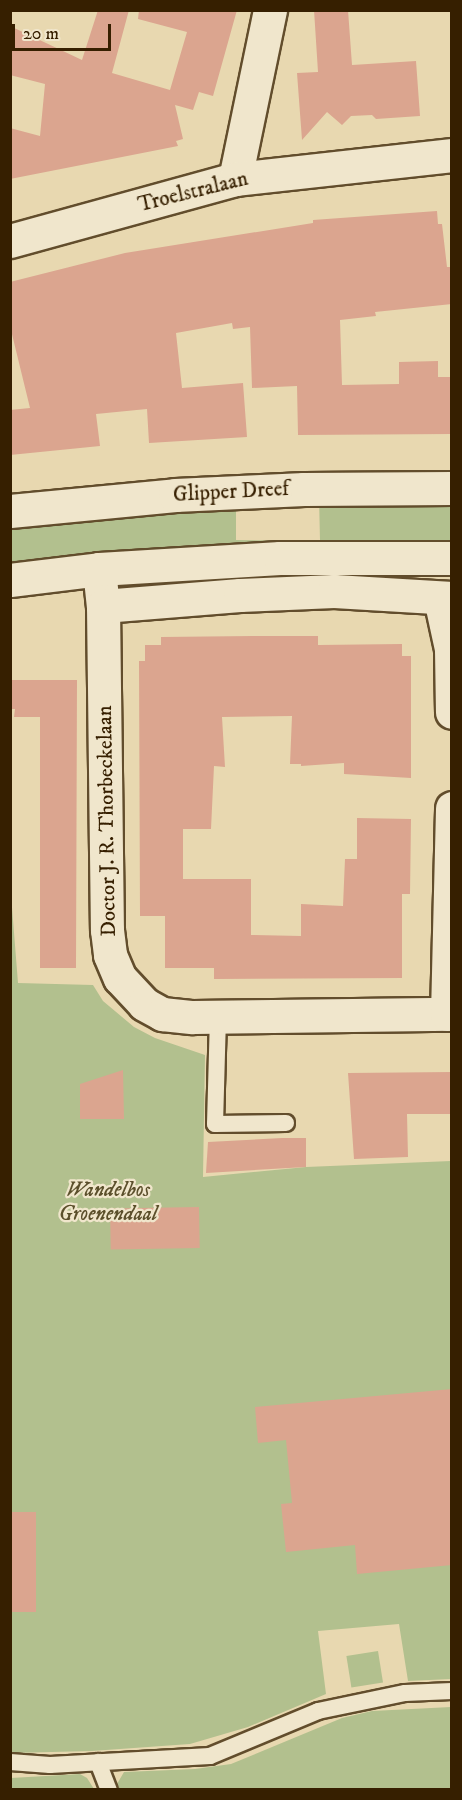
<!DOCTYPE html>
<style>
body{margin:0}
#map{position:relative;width:462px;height:1800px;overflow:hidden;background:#e8d8b0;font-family:"IM FELL DW Pica",serif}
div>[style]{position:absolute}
.green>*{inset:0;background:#b2c08e;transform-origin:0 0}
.building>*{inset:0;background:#dba58f;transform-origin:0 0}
.roads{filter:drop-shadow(2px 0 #624d2c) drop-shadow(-2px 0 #624d2c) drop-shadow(0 2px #624d2c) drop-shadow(0 -2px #624d2c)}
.lane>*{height:16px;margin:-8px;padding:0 8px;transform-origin:8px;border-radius:8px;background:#f0e6cc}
.street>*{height:33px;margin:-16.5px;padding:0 16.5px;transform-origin:16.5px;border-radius:16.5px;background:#f0e6cc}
.secondary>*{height:33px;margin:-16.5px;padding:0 16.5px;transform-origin:16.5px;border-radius:16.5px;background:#f0e6cc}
span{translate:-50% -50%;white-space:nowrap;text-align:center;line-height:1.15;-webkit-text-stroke:4.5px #f0e6cc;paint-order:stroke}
.street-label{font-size:21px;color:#361f00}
.park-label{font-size:21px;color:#5b4f2b;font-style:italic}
.frame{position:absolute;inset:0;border:12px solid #361f00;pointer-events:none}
.scale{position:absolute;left:12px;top:24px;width:99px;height:27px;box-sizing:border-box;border:3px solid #361f00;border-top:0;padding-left:8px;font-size:18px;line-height:21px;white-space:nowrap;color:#361f00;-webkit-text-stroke:4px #f0e6cc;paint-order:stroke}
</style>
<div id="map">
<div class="green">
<i style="clip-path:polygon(319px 496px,451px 499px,451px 543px,11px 568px,11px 517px,236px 499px,236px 540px,320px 541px)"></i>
<i style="clip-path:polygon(10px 882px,18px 983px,93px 985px,103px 1001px,134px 1027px,155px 1038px,205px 1055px,203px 1177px,306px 1167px,451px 1161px,451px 1679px,408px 1681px,399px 1624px,318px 1631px,326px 1694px,248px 1727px,190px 1744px,92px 1751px,11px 1753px)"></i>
<i style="left:378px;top:1651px;width:32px;height:32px;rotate:81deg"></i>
<i style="clip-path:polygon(451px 1707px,451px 1789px,119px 1790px,117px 1784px,124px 1772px,195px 1769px,231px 1764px,342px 1718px,372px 1711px)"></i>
<i style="clip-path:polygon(80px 1774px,87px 1778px,94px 1789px,11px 1789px,11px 1778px)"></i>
</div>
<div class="building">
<i style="clip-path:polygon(98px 10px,129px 10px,112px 73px,170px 90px,187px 32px,138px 19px,139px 10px,237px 10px,213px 96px,199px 92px,193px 110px,175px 105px,183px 139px,176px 141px,178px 146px,10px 179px,10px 128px,40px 136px,45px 84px,10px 75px,10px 26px,82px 60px)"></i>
<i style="clip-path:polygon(314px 10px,348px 10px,352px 65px,416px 61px,420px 116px,376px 119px,372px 115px,351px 116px,342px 125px,327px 112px,302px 140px,297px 73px,318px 72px)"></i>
<i style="clip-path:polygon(437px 211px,438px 224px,442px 224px,447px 267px,452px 267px,452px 304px,375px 312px,376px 316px,340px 320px,342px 385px,399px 384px,399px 362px,438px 361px,438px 377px,452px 377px,452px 434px,298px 435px,297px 386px,252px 388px,250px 327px,233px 329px,232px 323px,176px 333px,182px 388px,243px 383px,247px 437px,149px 443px,147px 409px,96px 414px,100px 446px,10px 455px,10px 410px,30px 408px,10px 326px,10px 282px,125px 253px,313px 223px,313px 220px)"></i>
<i style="clip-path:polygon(253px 636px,318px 636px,318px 645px,402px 644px,402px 656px,411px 656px,411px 778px,344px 774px,344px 763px,301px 766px,301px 764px,290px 764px,292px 716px,222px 717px,225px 767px,214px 766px,211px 829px,183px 829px,183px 879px,251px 879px,251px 935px,301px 936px,301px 904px,343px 906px,345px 859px,357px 859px,357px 818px,411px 819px,410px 894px,402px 894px,402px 978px,214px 979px,214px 968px,165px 968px,165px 916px,140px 916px,139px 661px,145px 661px,145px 645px,161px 645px,161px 637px)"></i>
<i style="clip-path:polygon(10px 680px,77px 680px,76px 968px,40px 968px,40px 717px,14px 717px,15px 709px,10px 709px)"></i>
<i style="clip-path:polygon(123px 1070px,124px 1119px,80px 1119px,80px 1084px)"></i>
<i style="clip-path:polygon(452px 1072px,452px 1114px,407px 1114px,408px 1157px,354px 1159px,348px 1073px)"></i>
<i style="clip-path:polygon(282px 1138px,306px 1138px,306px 1167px,206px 1173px,208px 1142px)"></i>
<i style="left:199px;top:1207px;width:41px;height:89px;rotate:89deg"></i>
<i style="clip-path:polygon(452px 1389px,452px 1565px,357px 1574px,355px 1545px,286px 1552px,281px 1504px,292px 1503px,286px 1440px,258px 1443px,255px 1407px)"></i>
<i style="left:10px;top:1512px;width:26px;height:100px"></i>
</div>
<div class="roads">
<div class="lane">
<i style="left:218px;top:1017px;width:107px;rotate:91.6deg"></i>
<i style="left:215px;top:1124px;width:71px;rotate:-0.8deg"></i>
<i style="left:10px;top:1762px;width:40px;rotate:4.3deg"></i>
<i style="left:50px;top:1765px;width:160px;rotate:-3.2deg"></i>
<i style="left:210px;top:1756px;width:117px;rotate:-22.6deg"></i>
<i style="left:318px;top:1711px;width:89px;rotate:-11.7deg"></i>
<i style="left:405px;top:1693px;width:47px;rotate:-2.4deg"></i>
<i style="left:98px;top:1762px;width:30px;rotate:69deg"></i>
</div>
<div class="street">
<i style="left:235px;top:179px;width:173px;rotate:-78.3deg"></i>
<i style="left:10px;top:241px;width:233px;rotate:-15.4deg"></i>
<i style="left:235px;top:179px;width:218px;rotate:-6.3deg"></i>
<i style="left:99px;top:569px;width:37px;rotate:84deg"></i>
<i style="left:103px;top:606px;width:324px;rotate:89.3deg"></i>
<i style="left:107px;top:930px;width:25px;rotate:83deg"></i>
<i style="left:110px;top:955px;width:25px;rotate:67deg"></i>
<i style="left:120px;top:978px;width:35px;rotate:47deg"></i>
<i style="left:144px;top:1004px;width:21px;rotate:29deg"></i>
<i style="left:162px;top:1014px;width:31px;rotate:6deg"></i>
<i style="left:193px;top:1017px;width:259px;rotate:-0.7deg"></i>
<i style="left:440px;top:598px;width:52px;rotate:77.8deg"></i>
<i style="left:451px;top:649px;width:63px;rotate:89.1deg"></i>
<i style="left:103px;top:606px;width:137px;rotate:-4.6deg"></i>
<i style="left:240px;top:595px;width:94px;rotate:-2.4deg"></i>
<i style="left:334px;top:591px;width:118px;rotate:3.4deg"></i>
<i style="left:447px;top:1014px;width:206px;rotate:-88.6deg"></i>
</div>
<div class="secondary">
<i style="left:10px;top:511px;width:166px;rotate:-5.5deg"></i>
<i style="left:175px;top:495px;width:129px;rotate:-2.7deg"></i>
<i style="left:304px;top:489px;width:148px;rotate:-0.4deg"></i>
<i style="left:10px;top:580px;width:90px;rotate:-7deg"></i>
<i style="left:99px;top:569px;width:181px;rotate:-3.5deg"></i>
<i style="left:280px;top:558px;width:172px"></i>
</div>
</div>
<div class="street-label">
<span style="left:193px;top:192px;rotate:-14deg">Troelstralaan</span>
<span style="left:231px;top:492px;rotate:-3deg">Glipper Dreef</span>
<span style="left:107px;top:821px;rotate:-91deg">Doctor J. R. Thorbeckelaan</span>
</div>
<div class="park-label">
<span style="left:108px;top:1202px">Wandelbos<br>Groenendaal</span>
</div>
<div class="frame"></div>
<div class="scale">20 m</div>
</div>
